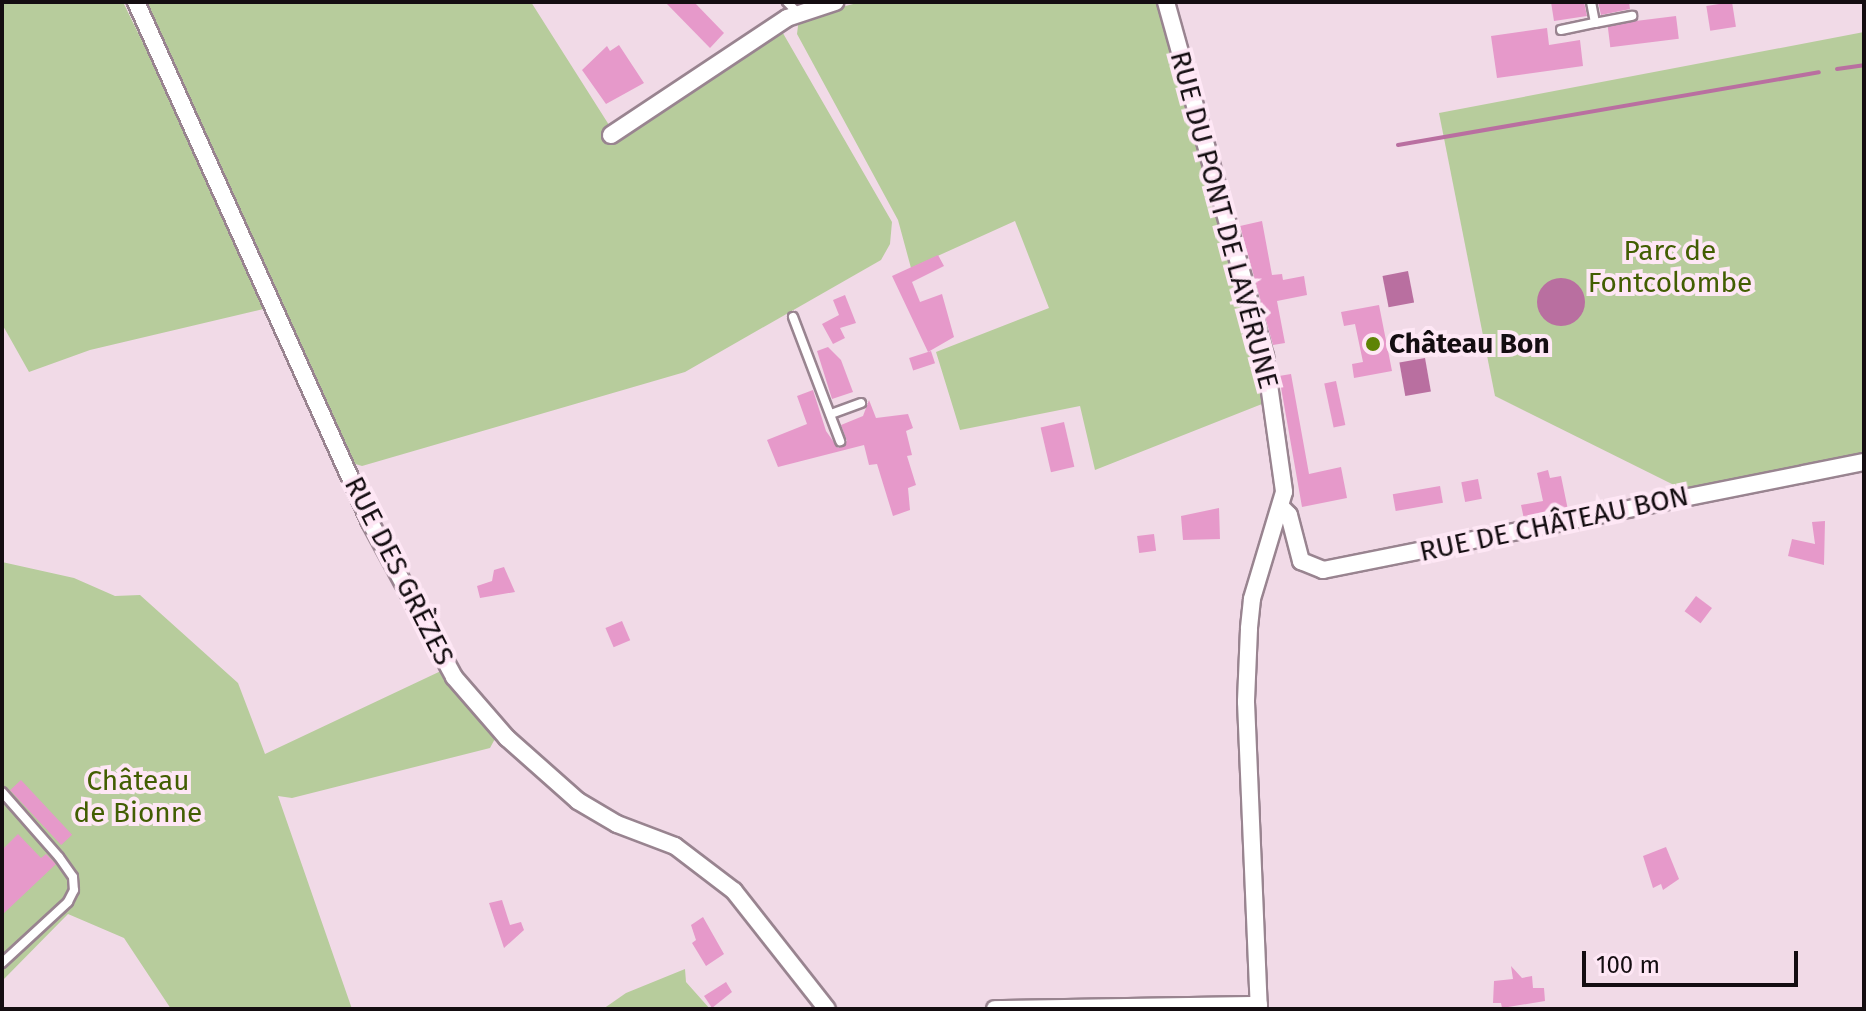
<!DOCTYPE html>
<meta charset="utf-8">
<style>
body{margin:0}
#map{position:relative;width:1866px;height:1011px;overflow:hidden;background:#f1dae7;font-family:"Fira Sans",sans-serif}
div>[style]{position:absolute}
.green>*{inset:0;background:#b7cc9c}
.water>*{inset:0;background:#b96fa0;transform-origin:0 0}
.round{border-radius:50%}
.stream>*{height:4px;margin:-2px;padding:0 2px;transform-origin:2px;border-radius:2px;background:#b96fa0}
.building>*{inset:0;background:#e699ca;transform-origin:0 0}
.roads{filter:drop-shadow(2px 0 #998490) drop-shadow(-2px 0 #998490) drop-shadow(0 2px #998490) drop-shadow(0 -2px #998490)}
.service>*{height:8px;margin:-4px;padding:0 4px;transform-origin:4px;border-radius:4px;background:#fff}
.minor>*{height:16px;margin:-8px;padding:0 8px;transform-origin:8px;border-radius:8px;background:#fff}
.dots>*{width:22px;height:22px;translate:-50% -50%;box-sizing:border-box;border:4px solid #fee7f5;border-radius:50%}
span{translate:-50% -50%;white-space:nowrap;text-align:center;line-height:1.15;-webkit-text-stroke:8px #fee7f5;paint-order:stroke}
.street-label{font-size:28px;color:#140d11}
.park-label{font-size:28px;color:#425e02}
.poi-label{font-size:28px;color:#140d11;font-weight:700}
.left{translate:0 -50%;text-align:left}
.frame{position:absolute;inset:0;border:4px solid #140d11;pointer-events:none}
.scale{position:absolute;left:1582px;top:951px;width:216px;height:36px;box-sizing:border-box;border:4px solid #140d11;border-top:0;padding-left:10px;font-size:24px;line-height:28px;white-space:nowrap;color:#140d11;-webkit-text-stroke:6px #fee7f5;paint-order:stroke}
</style>
<div id="map">
<div class="green">
<i style="clip-path:polygon(2px 2px,123px 2px,272px 307px,90px 350px,29px 372px,2px 324px)"></i>
<i style="clip-path:polygon(140px 2px,531px 2px,616px 136px,780px 28px,892px 222px,890px 244px,881px 260px,685px 372px,362px 466px,349px 462px)"></i>
<i style="clip-path:polygon(861px 2px,1156px 2px,1238px 281px,1262px 404px,1095px 470px,1080px 406px,960px 430px,936px 352px,1049px 308px,1015px 221px,911px 268px,898px 220px,797px 34px,799px 18px)"></i>
<i style="clip-path:polygon(1864px 32px,1864px 454px,1684px 490px,1495px 396px,1439px 113px)"></i>
<i style="clip-path:polygon(2px 562px,74px 578px,115px 596px,140px 595px,238px 683px,265px 754px,443px 670px,498px 733px,490px 748px,292px 798px,278px 796px,352px 1009px,171px 1009px,124px 938px,68px 914px,2px 981px)"></i>
<i style="clip-path:polygon(685px 969px,686px 982px,710px 1009px,603px 1009px,626px 993px)"></i>
</div>
<div class="water">
<i style="left:1408px;top:271px;width:32px;height:26px;rotate:79deg"></i>
<i class="round" style="left:1537px;top:278px;width:48px;height:48px"></i>
<i style="left:1425px;top:358px;width:34px;height:26px;rotate:80deg"></i>
</div>
<div class="stream">
<i style="left:1837px;top:69px;width:27px;rotate:-8deg"></i>
<i style="left:1398px;top:145px;width:427px;rotate:-9.8deg"></i>
</div>
<div class="building">
<i style="clip-path:polygon(665px 2px,694px 2px,724px 33px,710px 48px)"></i>
<i style="clip-path:polygon(1551px 2px,1584px 2px,1587px 16px,1554px 21px)"></i>
<i style="clip-path:polygon(1598px 2px,1629px 2px,1630px 9px,1601px 15px)"></i>
<i style="left:1732px;top:2px;width:25px;height:26px;rotate:81deg"></i>
<i style="left:1676px;top:16px;width:23px;height:69px;rotate:83deg"></i>
<i style="clip-path:polygon(1547px 28px,1549px 45px,1580px 40px,1583px 66px,1497px 78px,1491px 36px)"></i>
<i style="clip-path:polygon(619px 45px,644px 83px,606px 104px,582px 70px,607px 46px,610px 51px)"></i>
<i style="clip-path:polygon(1262px 221px,1272px 275px,1282px 274px,1283px 280px,1304px 276px,1307px 295px,1277px 301px,1285px 343px,1273px 345px,1240px 226px)"></i>
<i style="clip-path:polygon(938px 255px,944px 266px,912px 282px,920px 302px,942px 294px,954px 337px,928px 352px,892px 276px)"></i>
<i style="clip-path:polygon(845px 295px,856px 323px,840px 328px,845px 338px,833px 344px,822px 324px,839px 315px,833px 300px)"></i>
<i style="clip-path:polygon(1379px 305px,1392px 371px,1354px 378px,1352px 364px,1363px 362px,1355px 324px,1344px 326px,1341px 312px)"></i>
<i style="clip-path:polygon(828px 347px,841px 360px,853px 392px,832px 399px,817px 351px)"></i>
<i style="left:931px;top:351px;width:13px;height:23px;rotate:72deg"></i>
<i style="clip-path:polygon(1291px 374px,1309px 474px,1341px 467px,1347px 498px,1302px 507px,1279px 376px)"></i>
<i style="left:1336px;top:381px;width:45px;height:12px;rotate:78deg"></i>
<i style="clip-path:polygon(813px 390px,826px 431px,838px 448px,847px 441px,841px 425px,863px 416px,869px 400px,876px 418px,908px 414px,913px 428px,906px 431px,912px 455px,907px 456px,916px 485px,908px 488px,910px 510px,893px 516px,877px 464px,869px 465px,864px 445px,778px 467px,767px 440px,807px 424px,797px 396px)"></i>
<i style="left:1064px;top:422px;width:46px;height:24px;rotate:77deg"></i>
<i style="clip-path:polygon(1548px 470px,1550px 478px,1561px 476px,1568px 510px,1524px 519px,1521px 505px,1543px 501px,1537px 473px)"></i>
<i style="left:1478px;top:479px;width:20px;height:17px;rotate:79deg"></i>
<i style="left:1440px;top:486px;width:17px;height:48px;rotate:80deg"></i>
<i style="clip-path:polygon(1219px 508px,1220px 539px,1183px 540px,1181px 516px)"></i>
<i style="clip-path:polygon(1825px 521px,1824px 565px,1788px 556px,1792px 539px,1815px 544px,1812px 522px)"></i>
<i style="left:1154px;top:534px;width:17px;height:17px;rotate:83deg"></i>
<i style="clip-path:polygon(504px 567px,515px 592px,480px 598px,477px 586px,492px 581px,494px 570px)"></i>
<i style="left:1696px;top:596px;width:20px;height:19px;rotate:37deg"></i>
<i style="left:622px;top:621px;width:21px;height:18px;rotate:67deg"></i>
<i style="left:21px;top:780px;width:75px;height:15px;rotate:47deg"></i>
<i style="clip-path:polygon(18px 834px,41px 858px,46px 854px,56px 864px,2px 915px,2px 850px)"></i>
<i style="clip-path:polygon(1666px 847px,1679px 879px,1663px 890px,1661px 884px,1653px 888px,1643px 856px)"></i>
<i style="clip-path:polygon(502px 900px,510px 925px,521px 922px,524px 930px,504px 948px,489px 903px)"></i>
<i style="clip-path:polygon(703px 917px,724px 954px,706px 966px,692px 943px,696px 940px,691px 925px)"></i>
<i style="clip-path:polygon(1511px 966px,1522px 978px,1532px 976px,1533px 988px,1544px 988px,1545px 1001px,1502px 1008px,1501px 1003px,1493px 1003px,1494px 981px,1513px 979px)"></i>
<i style="clip-path:polygon(726px 982px,732px 992px,712px 1008px,704px 996px)"></i>
</div>
<div class="roads">
<div class="service">
<i style="left:787px;top:2px;width:16px;rotate:45deg"></i>
<i style="left:1591px;top:2px;width:21px;rotate:79deg"></i>
<i style="left:1595px;top:23px;width:38px;rotate:-11deg"></i>
<i style="left:1561px;top:30px;width:35px;rotate:-12deg"></i>
<i style="left:793px;top:317px;width:133px;rotate:69.2deg"></i>
<i style="left:831px;top:414px;width:32px;rotate:-20deg"></i>
<i style="left:2px;top:792px;width:86px;rotate:48.8deg"></i>
<i style="left:59px;top:857px;width:24px;rotate:55deg"></i>
<i style="left:73px;top:877px;width:13px;rotate:86deg"></i>
<i style="left:74px;top:890px;width:13px;rotate:117deg"></i>
<i style="left:68px;top:902px;width:90px;rotate:137.3deg"></i>
</div>
<div class="minor">
<i style="left:136px;top:2px;width:570px;rotate:65.77deg"></i>
<i style="left:370px;top:522px;width:176px;rotate:61.5deg"></i>
<i style="left:454px;top:677px;width:81px;rotate:49deg"></i>
<i style="left:507px;top:738px;width:95px;rotate:41.6deg"></i>
<i style="left:578px;top:801px;width:45px;rotate:30.5deg"></i>
<i style="left:617px;top:824px;width:62px;rotate:20.8deg"></i>
<i style="left:675px;top:846px;width:74px;rotate:37.3deg"></i>
<i style="left:734px;top:891px;width:150px;rotate:51.8deg"></i>
<i style="left:1166px;top:2px;width:368px;rotate:74.4deg"></i>
<i style="left:1265px;top:356px;width:137px;rotate:82deg"></i>
<i style="left:1284px;top:492px;width:112px;rotate:106.7deg"></i>
<i style="left:1252px;top:599px;width:30px;rotate:96deg"></i>
<i style="left:1249px;top:629px;width:73px;rotate:92.4deg"></i>
<i style="left:1246px;top:702px;width:307px;rotate:87.6deg"></i>
<i style="left:611px;top:135px;width:211px;rotate:-33.6deg"></i>
<i style="left:787px;top:18px;width:51px;rotate:-18.4deg"></i>
<i style="left:1283px;top:509px;width:8px;rotate:45deg"></i>
<i style="left:1289px;top:515px;width:48px;rotate:75.4deg"></i>
<i style="left:1301px;top:561px;width:24px;rotate:22deg"></i>
<i style="left:1323px;top:570px;width:552px;rotate:-11.29deg"></i>
<i style="left:995px;top:1009px;width:264px;rotate:-0.9deg"></i>
</div>
</div>
<div class="dots">
<i style="left:1373px;top:344px;background:#5e8405"></i>
</div>
<div class="street-label">
<span style="left:1224px;top:220px;rotate:75deg">RUE DU PONT DE LAVÉRUNE</span>
<span style="left:1554px;top:524px;rotate:-12deg">RUE DE CHÂTEAU BON</span>
<span style="left:399px;top:571px;rotate:63deg">RUE DES GRÈZES</span>
</div>
<div class="park-label">
<span style="left:1670px;top:267px">Parc de<br>Fontcolombe</span>
<span style="left:138px;top:797px">Château<br>de Bionne</span>
</div>
<div class="poi-label">
<span class="left" style="left:1389px;top:344px">Château Bon</span>
</div>
<div class="frame"></div>
<div class="scale">100 m</div>
</div>
